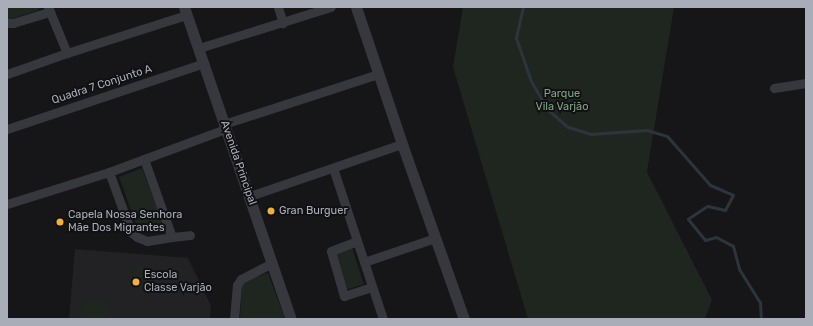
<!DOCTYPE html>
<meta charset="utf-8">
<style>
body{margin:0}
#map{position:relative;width:813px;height:326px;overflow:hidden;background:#161618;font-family:Rubik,sans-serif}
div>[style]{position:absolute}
.built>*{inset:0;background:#222225}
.green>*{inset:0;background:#1e261f;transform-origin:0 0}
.stream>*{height:3px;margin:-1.5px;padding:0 1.5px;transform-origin:1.5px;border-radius:1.5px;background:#2c353c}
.minor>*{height:9px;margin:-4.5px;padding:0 4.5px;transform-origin:4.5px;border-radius:4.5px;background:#37383d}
.tertiary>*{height:11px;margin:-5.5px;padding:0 5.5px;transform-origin:5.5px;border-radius:5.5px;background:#37383d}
.dots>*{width:11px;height:11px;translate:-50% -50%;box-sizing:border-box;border:2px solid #111113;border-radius:50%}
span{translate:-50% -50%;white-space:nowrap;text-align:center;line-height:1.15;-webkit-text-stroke:4px #111113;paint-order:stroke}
.street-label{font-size:11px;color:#a8adb8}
.park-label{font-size:11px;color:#7fa381}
.poi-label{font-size:11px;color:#a8adb8}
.left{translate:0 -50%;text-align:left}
.frame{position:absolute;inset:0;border:8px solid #a8adb8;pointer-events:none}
</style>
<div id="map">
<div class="built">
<i style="clip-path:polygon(75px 249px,188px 258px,211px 306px,210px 319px,69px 319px)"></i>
</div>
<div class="green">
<i style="clip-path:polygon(7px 7px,38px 7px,39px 10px,8px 20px)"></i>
<i style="clip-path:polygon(463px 7px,674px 7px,647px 172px,712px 300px,705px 319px,528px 319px,453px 67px)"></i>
<i style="clip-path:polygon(142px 168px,166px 231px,139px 232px,119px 177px)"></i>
<i style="left:352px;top:248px;width:38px;height:20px;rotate:72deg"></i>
<i style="left:135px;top:265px;width:11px;height:22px;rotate:10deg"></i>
<i style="clip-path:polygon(268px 273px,285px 319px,240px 319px,242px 285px,250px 279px)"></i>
<i style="left:82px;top:299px;width:26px;height:20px;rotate:2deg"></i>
</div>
<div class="stream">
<i style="left:523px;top:7px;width:32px;rotate:103deg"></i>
<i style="left:516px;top:38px;width:46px;rotate:70.8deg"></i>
<i style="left:531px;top:81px;width:32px;rotate:60deg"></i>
<i style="left:547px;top:109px;width:28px;rotate:41deg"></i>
<i style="left:568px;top:127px;width:24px;rotate:17deg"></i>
<i style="left:591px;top:134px;width:56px;rotate:-4.1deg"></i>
<i style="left:647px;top:130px;width:21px;rotate:17deg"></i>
<i style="left:667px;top:136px;width:65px;rotate:48.7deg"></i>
<i style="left:710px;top:185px;width:25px;rotate:23deg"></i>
<i style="left:733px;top:195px;width:17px;rotate:118deg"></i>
<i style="left:725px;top:210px;width:18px;rotate:-167deg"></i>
<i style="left:707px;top:206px;width:23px;rotate:146deg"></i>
<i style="left:688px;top:219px;width:27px;rotate:51deg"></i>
<i style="left:705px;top:240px;width:11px;rotate:-15deg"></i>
<i style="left:716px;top:237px;width:19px;rotate:28deg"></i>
<i style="left:733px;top:246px;width:24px;rotate:75deg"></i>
<i style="left:739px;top:269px;width:39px;rotate:58deg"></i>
<i style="left:760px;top:302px;width:17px;rotate:87deg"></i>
</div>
<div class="minor">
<i style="left:48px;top:7px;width:50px;rotate:67.6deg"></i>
<i style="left:278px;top:7px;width:17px;rotate:73deg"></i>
<i style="left:7px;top:23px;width:6px"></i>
<i style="left:13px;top:23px;width:39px;rotate:-17deg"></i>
<i style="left:199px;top:48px;width:138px;rotate:-17.3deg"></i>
<i style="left:7px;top:74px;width:64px;rotate:-19.3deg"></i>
<i style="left:67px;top:53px;width:125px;rotate:-17.7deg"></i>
<i style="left:774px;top:88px;width:32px;rotate:-9deg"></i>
<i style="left:224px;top:124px;width:162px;rotate:-18deg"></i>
<i style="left:7px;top:129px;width:208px;rotate:-18.5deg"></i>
<i style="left:144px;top:159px;width:83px;rotate:70.3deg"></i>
<i style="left:172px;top:237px;width:18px;rotate:-6deg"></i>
<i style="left:333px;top:168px;width:159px;rotate:71.7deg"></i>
<i style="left:109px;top:172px;width:64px;rotate:69.9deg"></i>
<i style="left:131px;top:232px;width:8px;rotate:40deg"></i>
<i style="left:137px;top:237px;width:11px;rotate:22deg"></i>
<i style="left:147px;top:241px;width:25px;rotate:-9deg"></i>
<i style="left:250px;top:196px;width:161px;rotate:-18.9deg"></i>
<i style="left:7px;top:204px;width:107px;rotate:-17.4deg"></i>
<i style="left:109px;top:172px;width:124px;rotate:-20.3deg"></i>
<i style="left:357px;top:241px;width:28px;rotate:159deg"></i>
<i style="left:331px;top:251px;width:47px;rotate:73.9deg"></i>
<i style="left:344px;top:296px;width:29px;rotate:-18deg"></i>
<i style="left:364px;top:262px;width:75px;rotate:-18.7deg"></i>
<i style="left:234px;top:319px;width:34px;rotate:-85deg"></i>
<i style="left:237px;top:285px;width:7px;rotate:-56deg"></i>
<i style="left:241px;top:279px;width:35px;rotate:-27deg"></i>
</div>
<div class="tertiary">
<i style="left:184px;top:7px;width:330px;rotate:71.1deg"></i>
<i style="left:356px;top:7px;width:145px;rotate:71.4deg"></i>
<i style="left:402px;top:144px;width:186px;rotate:70.5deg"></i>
</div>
<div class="dots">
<i style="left:271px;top:211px;background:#f2b134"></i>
<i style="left:60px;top:222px;background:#f2b134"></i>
<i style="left:136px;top:282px;background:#f2b134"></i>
</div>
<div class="street-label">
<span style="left:102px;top:85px;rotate:-18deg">Quadra 7 Conjunto A</span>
<span style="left:238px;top:163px;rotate:71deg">Avenida Principal</span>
</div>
<div class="park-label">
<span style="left:562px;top:101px">Parque<br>Vila Varjão</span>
</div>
<div class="poi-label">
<span class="left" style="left:279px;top:211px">Gran Burguer</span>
<span class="left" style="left:68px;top:222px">Capela Nossa Senhora<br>Mãe Dos Migrantes</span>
<span class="left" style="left:144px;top:282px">Escola<br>Classe Varjão</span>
</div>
<div class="frame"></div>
</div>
